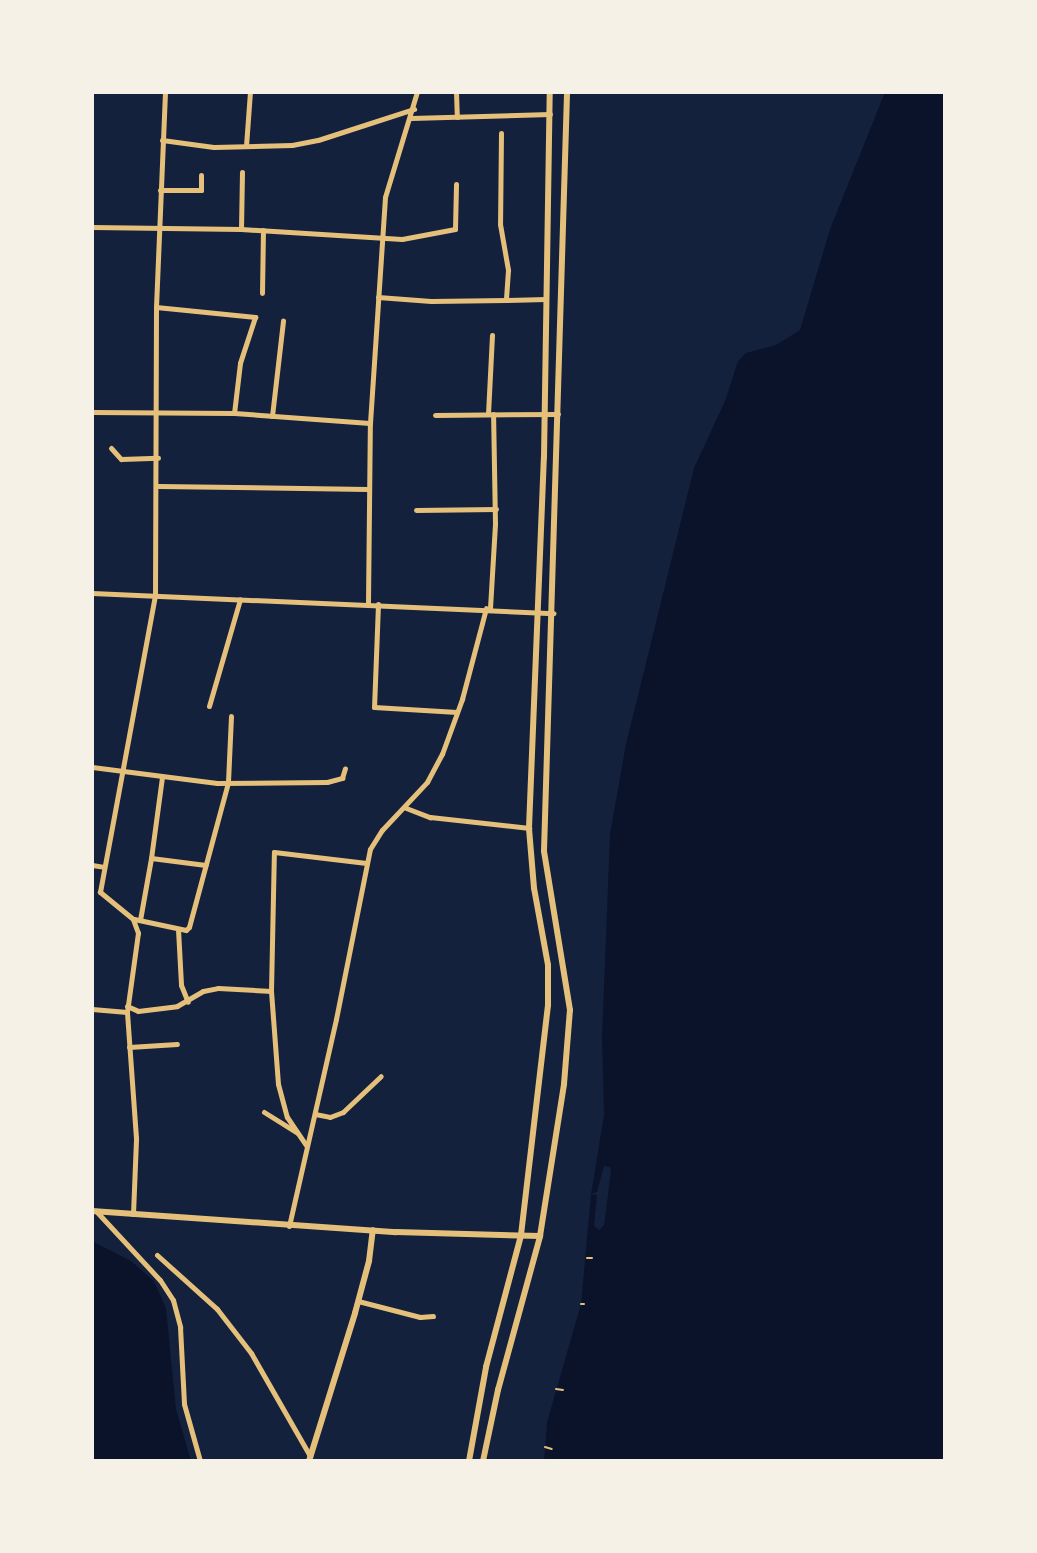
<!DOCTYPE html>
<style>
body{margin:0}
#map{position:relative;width:1037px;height:1553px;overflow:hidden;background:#14213d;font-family:"Space Grotesk",sans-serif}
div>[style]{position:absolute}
.water>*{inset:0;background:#0b132b}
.pier>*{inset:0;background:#14213d}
.path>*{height:2px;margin:-1px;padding:0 1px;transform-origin:1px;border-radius:1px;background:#e5c07b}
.minor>*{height:5px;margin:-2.5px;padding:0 2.5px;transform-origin:2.5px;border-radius:2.5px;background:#e5c07b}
.tertiary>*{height:6px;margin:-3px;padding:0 3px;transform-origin:3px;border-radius:3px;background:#e5c07b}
.secondary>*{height:6px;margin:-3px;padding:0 3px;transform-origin:3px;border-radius:3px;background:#e5c07b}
span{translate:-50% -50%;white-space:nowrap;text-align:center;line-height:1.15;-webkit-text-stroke:8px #f6f1e7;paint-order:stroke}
.frame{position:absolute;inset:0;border:94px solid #f6f1e7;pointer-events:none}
</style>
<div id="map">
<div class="water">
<i style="clip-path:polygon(885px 92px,945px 92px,945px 1461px,544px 1461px,547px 1422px,581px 1304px,591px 1194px,604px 1115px,602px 1036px,610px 834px,626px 744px,694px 468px,725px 401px,738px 361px,746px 353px,776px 345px,800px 330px,830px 229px)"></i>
<i style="clip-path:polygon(92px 1241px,131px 1261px,154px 1281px,166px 1308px,176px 1409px,191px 1461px,92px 1461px)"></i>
</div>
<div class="pier">
<i style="clip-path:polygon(604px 1166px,610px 1167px,611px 1171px,604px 1225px,599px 1230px,594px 1226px,597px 1195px,591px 1194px,597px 1192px)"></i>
</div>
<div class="path">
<i style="left:587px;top:1258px;width:5px"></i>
<i style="left:581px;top:1304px;width:3px"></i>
<i style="left:556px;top:1389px;width:7px;rotate:8deg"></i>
<i style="left:545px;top:1447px;width:7px;rotate:16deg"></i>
</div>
<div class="minor">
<i style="left:456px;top:92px;width:25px;rotate:88deg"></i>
<i style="left:411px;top:118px;width:139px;rotate:-1.6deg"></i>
<i style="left:501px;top:133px;width:91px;rotate:90.6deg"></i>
<i style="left:500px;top:224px;width:47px;rotate:80.1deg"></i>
<i style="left:508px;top:270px;width:30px;rotate:94deg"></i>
<i style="left:506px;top:300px;width:40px;rotate:-1.4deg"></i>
<i style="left:162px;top:140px;width:52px;rotate:7.7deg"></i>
<i style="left:214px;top:147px;width:78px;rotate:-1.5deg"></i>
<i style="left:292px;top:145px;width:26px;rotate:-11deg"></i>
<i style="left:318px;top:140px;width:101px;rotate:-17.9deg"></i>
<i style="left:246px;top:146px;width:54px;rotate:-85.8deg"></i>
<i style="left:160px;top:190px;width:41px"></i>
<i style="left:201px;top:190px;width:15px;rotate:-90deg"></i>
<i style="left:92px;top:227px;width:149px;rotate:0.8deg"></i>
<i style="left:241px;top:229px;width:161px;rotate:3.6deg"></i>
<i style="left:402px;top:239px;width:54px;rotate:-10.7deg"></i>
<i style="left:455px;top:229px;width:45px;rotate:-88.7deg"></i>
<i style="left:241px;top:229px;width:57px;rotate:-89deg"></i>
<i style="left:262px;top:293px;width:63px;rotate:-89.1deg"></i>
<i style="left:378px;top:297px;width:53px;rotate:4.3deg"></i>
<i style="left:431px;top:301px;width:75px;rotate:-0.8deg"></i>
<i style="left:156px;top:307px;width:100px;rotate:5.8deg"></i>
<i style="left:255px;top:317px;width:48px;rotate:108.1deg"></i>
<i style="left:240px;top:363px;width:50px;rotate:96.8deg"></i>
<i style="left:92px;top:412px;width:142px;rotate:0.4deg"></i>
<i style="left:234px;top:413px;width:136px;rotate:4.2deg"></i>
<i style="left:488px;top:414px;width:79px;rotate:-87.1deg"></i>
<i style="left:435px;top:415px;width:123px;rotate:-0.5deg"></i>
<i style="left:272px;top:416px;width:96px;rotate:-83.4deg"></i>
<i style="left:111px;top:448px;width:15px;rotate:48deg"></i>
<i style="left:121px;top:459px;width:37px;rotate:-2deg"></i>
<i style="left:158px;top:486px;width:209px;rotate:0.8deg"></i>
<i style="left:416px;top:510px;width:80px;rotate:-0.7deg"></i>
<i style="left:92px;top:593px;width:462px;rotate:2.5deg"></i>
<i style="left:368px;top:603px;width:180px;rotate:-89.4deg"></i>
<i style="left:370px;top:423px;width:226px;rotate:-86.2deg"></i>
<i style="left:385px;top:197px;width:110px;rotate:-73.1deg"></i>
<i style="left:378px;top:604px;width:103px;rotate:92.2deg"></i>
<i style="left:374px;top:707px;width:83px;rotate:3.4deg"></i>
<i style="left:490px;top:608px;width:84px;rotate:-86.6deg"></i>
<i style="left:495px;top:524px;width:110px;rotate:-91deg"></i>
<i style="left:209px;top:706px;width:111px;rotate:-73.8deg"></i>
<i style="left:92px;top:767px;width:126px;rotate:7.3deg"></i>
<i style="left:217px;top:783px;width:110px;rotate:-0.5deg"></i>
<i style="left:327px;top:782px;width:16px;rotate:-15deg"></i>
<i style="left:342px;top:778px;width:10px;rotate:-73deg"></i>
<i style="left:162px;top:777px;width:82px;rotate:97.7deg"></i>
<i style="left:151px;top:858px;width:55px;rotate:7.3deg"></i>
<i style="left:406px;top:808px;width:26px;rotate:21deg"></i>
<i style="left:430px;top:817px;width:100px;rotate:6.3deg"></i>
<i style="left:92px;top:865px;width:12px;rotate:9deg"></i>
<i style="left:134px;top:919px;width:53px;rotate:11.9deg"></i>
<i style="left:186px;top:930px;width:4px;rotate:-45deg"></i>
<i style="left:189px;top:927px;width:150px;rotate:-74.9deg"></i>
<i style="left:228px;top:782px;width:66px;rotate:-87.4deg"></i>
<i style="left:140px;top:920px;width:63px;rotate:-79.9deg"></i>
<i style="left:178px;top:929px;width:56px;rotate:86.9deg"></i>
<i style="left:181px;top:985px;width:18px;rotate:68deg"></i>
<i style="left:271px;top:991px;width:93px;rotate:85.7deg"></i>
<i style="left:278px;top:1084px;width:34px;rotate:75deg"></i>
<i style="left:287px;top:1117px;width:34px;rotate:56deg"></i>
<i style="left:127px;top:1006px;width:12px;rotate:24deg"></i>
<i style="left:138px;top:1011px;width:39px;rotate:-7deg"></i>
<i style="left:177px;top:1006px;width:30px;rotate:-30deg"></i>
<i style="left:203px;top:991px;width:15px;rotate:-11deg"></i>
<i style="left:218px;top:988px;width:53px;rotate:3.2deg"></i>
<i style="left:271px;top:991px;width:139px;rotate:-88.8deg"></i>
<i style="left:274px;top:852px;width:93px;rotate:6.8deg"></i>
<i style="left:92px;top:1009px;width:35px;rotate:5deg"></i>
<i style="left:129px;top:1047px;width:48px;rotate:-3.6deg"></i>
<i style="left:264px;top:1112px;width:39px;rotate:32deg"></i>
<i style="left:315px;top:1114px;width:15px;rotate:11deg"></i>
<i style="left:330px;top:1117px;width:14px;rotate:-21deg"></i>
<i style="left:343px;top:1112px;width:52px;rotate:-43.5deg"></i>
<i style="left:96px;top:1211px;width:94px;rotate:47.2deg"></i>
<i style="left:160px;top:1280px;width:24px;rotate:57deg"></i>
<i style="left:173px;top:1300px;width:28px;rotate:75deg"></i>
<i style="left:180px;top:1327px;width:77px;rotate:87deg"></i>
<i style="left:184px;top:1404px;width:59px;rotate:74.3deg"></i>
<i style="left:133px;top:1214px;width:76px;rotate:-87.7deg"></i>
<i style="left:136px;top:1138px;width:126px;rotate:-94.1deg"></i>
<i style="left:127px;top:1012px;width:80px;rotate:-82.1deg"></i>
<i style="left:138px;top:933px;width:15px;rotate:-110deg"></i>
<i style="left:133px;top:919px;width:43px;rotate:-140.7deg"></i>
<i style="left:100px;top:892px;width:301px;rotate:-79.5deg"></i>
<i style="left:155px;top:596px;width:289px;rotate:-89.8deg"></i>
<i style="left:156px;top:307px;width:215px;rotate:-87.6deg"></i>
<i style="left:289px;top:1226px;width:212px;rotate:-77.2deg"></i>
<i style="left:336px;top:1019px;width:173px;rotate:-78.7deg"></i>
<i style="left:370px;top:849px;width:22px;rotate:-58deg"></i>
<i style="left:382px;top:830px;width:66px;rotate:-46.8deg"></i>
<i style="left:427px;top:782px;width:32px;rotate:-62deg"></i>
<i style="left:442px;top:754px;width:59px;rotate:-70deg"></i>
<i style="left:462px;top:699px;width:94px;rotate:-75.2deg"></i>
<i style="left:157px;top:1255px;width:81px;rotate:42deg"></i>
<i style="left:217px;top:1309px;width:56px;rotate:52.3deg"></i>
<i style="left:251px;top:1353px;width:119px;rotate:60.2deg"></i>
<i style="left:358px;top:1301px;width:64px;rotate:14.5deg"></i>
<i style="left:420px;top:1317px;width:13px;rotate:-4deg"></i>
</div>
<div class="tertiary">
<i style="left:309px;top:1461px;width:155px;rotate:-72.7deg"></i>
<i style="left:355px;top:1313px;width:54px;rotate:-74.9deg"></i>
<i style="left:369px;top:1261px;width:31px;rotate:-83deg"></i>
</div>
<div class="secondary">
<i style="left:92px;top:1211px;width:305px;rotate:4deg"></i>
<i style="left:396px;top:1232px;width:144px;rotate:1.6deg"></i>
<i style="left:469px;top:1461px;width:96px;rotate:-79.7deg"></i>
<i style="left:486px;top:1367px;width:137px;rotate:-75.1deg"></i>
<i style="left:521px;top:1235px;width:232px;rotate:-83.3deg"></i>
<i style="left:548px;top:1005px;width:40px;rotate:-90deg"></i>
<i style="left:548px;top:965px;width:78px;rotate:-100.3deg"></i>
<i style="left:534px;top:888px;width:60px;rotate:-94.8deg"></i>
<i style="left:529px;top:828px;width:371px;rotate:-87.7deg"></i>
<i style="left:544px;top:457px;width:365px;rotate:-89.1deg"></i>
<i style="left:483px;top:1461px;width:73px;rotate:-78.1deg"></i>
<i style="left:498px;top:1390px;width:160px;rotate:-74.7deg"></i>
<i style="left:540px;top:1236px;width:154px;rotate:-81deg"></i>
<i style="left:564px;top:1084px;width:74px;rotate:-85.4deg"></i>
<i style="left:570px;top:1010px;width:161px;rotate:-99.3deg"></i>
<i style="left:544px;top:851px;width:759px;rotate:-88.26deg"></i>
</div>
<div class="frame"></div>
</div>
